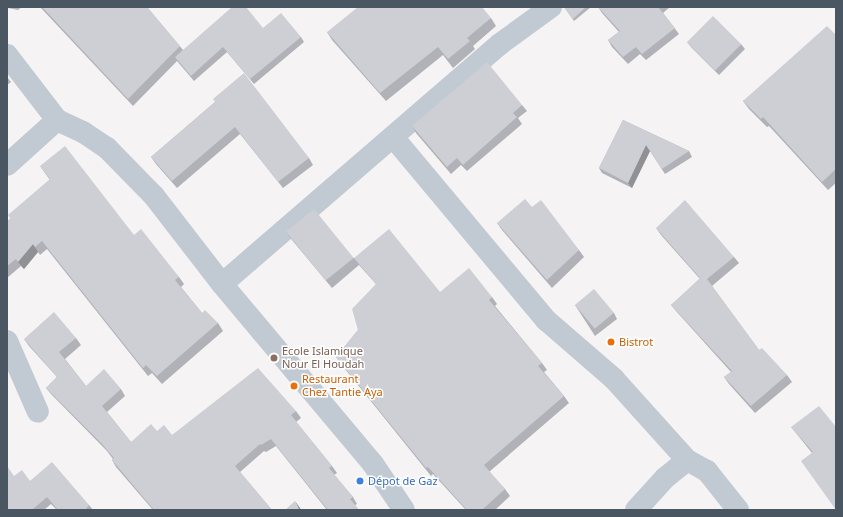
<!DOCTYPE html>
<meta charset="utf-8">
<style>
body{margin:0}
#map{position:relative;width:843px;height:517px;overflow:hidden;background:#f5f3f3;font-family:"Noto Sans",sans-serif}
div>[style]{position:absolute}
.street>*{height:22px;margin:-11px;padding:0 11px;transform-origin:11px;border-radius:11px;background:#c1cad2}
.wall>*{inset:0;background:#b0b2b7}
.shaded-wall>*{inset:0;background:#909195}
.building>*{inset:0;background:#cdcfd5;transform-origin:0 0}
.dots>*{width:11px;height:11px;translate:-50% -50%;box-sizing:border-box;border:2px solid #fff;border-radius:50%}
span{translate:-50% -50%;white-space:nowrap;text-align:center;line-height:1.15;-webkit-text-stroke:3px #fff;paint-order:stroke}
.food-label{font-size:11px;color:#c56008}
.left{translate:0 -50%;text-align:left}
.education-label{font-size:11px;color:#785e54}
.shop-label{font-size:11px;color:#366cbe}
.frame{position:absolute;inset:0;border:8px solid #4a5661;pointer-events:none}
</style>
<div id="map">
<div class="street">
<i style="left:7px;top:55px;width:82px;rotate:52.4deg"></i>
<i style="left:57px;top:120px;width:29px;rotate:25deg"></i>
<i style="left:83px;top:132px;width:29px;rotate:34deg"></i>
<i style="left:107px;top:148px;width:67px;rotate:45.6deg"></i>
<i style="left:154px;top:196px;width:111px;rotate:52.3deg"></i>
<i style="left:222px;top:284px;width:235px;rotate:50deg"></i>
<i style="left:373px;top:464px;width:55px;rotate:56deg"></i>
<i style="left:393px;top:137px;width:239px;rotate:50.1deg"></i>
<i style="left:546px;top:320px;width:90px;rotate:40.9deg"></i>
<i style="left:614px;top:379px;width:109px;rotate:48deg"></i>
<i style="left:7px;top:165px;width:67px;rotate:-42deg"></i>
<i style="left:222px;top:284px;width:367px;rotate:-40.8deg"></i>
<i style="left:500px;top:44px;width:63px;rotate:-36deg"></i>
<i style="left:7px;top:341px;width:77px;rotate:66.4deg"></i>
<i style="left:636px;top:510px;width:43px;rotate:-47.8deg"></i>
<i style="left:665px;top:478px;width:28px;rotate:-39deg"></i>
<i style="left:687px;top:460px;width:23px;rotate:29deg"></i>
<i style="left:707px;top:471px;width:50px;rotate:51.5deg"></i>
</div>
<div class="wall">
<i style="clip-path:polygon(7px 7px,22px 7px,18px 10px,8px 8px)"></i>
<i style="clip-path:polygon(40px 7px,147px 7px,183px 50px,263px 28px,301px 37px,304px 42px,254px 84px,227px 52px,194px 81px,177px 61px,133px 106px)"></i>
<i style="clip-path:polygon(564px 7px,591px 7px,574px 21px)"></i>
<i style="clip-path:polygon(598px 7px,670px 7px,663px 13px,679px 34px,646px 60px,640px 54px,628px 64px,612px 47px,608px 40px,619px 32px,602px 13px)"></i>
<i style="clip-path:polygon(491px 18px,496px 26px,473px 46px,475px 49px,453px 68px,443px 55px,386px 101px,332px 40px,327px 32px)"></i>
<i style="clip-path:polygon(836px 35px,836px 183px,828px 190px,769px 126px,767px 127px,749px 109px,743px 101px)"></i>
<i style="clip-path:polygon(687px 42px,741px 44px,745px 49px,719px 75px,691px 47px)"></i>
<i style="clip-path:polygon(7px 77px,11px 82px,7px 85px)"></i>
<i style="clip-path:polygon(215px 102px,309px 158px,313px 165px,283px 188px,240px 134px,177px 188px,156px 164px,151px 157px)"></i>
<i style="clip-path:polygon(522px 105px,527px 111px,518px 118px,522px 124px,467px 171px,461px 165px,451px 174px,416px 133px,412px 126px)"></i>
<i style="clip-path:polygon(623px 120px,689px 151px,692px 157px,665px 174px,650px 151px,632px 188px,602px 173px,599px 168px)"></i>
<i style="clip-path:polygon(40px 166px,134px 235px,179px 277px,184px 284px,181px 287px,202px 313px,218px 323px,223px 331px,162px 384px,152px 373px,148px 376px,47px 249px,40px 255px,38px 252px,24px 269px,21px 266px,7px 278px,7px 222px,50px 180px)"></i>
<i style="clip-path:polygon(532px 207px,579px 250px,584px 257px,552px 288px,502px 230px,497px 223px)"></i>
<i style="clip-path:polygon(656px 228px,734px 257px,739px 263px,712px 286px,759px 350px,787px 375px,792px 382px,755px 413px,729px 384px,724px 377px,731px 372px,676px 311px,671px 305px,700px 279px,661px 235px)"></i>
<i style="clip-path:polygon(287px 233px,354px 258px,440px 292px,492px 297px,497px 304px,495px 306px,542px 363px,547px 370px,544px 372px,564px 396px,569px 403px,489px 472px,505px 489px,510px 496px,495px 510px,466px 510px,433px 474px,431px 476px,341px 364px,336px 357px,358px 330px,376px 284px,359px 265px,332px 288px,292px 240px)"></i>
<i style="clip-path:polygon(575px 305px,614px 313px,617px 319px,595px 336px)"></i>
<i style="clip-path:polygon(76px 338px,81px 345px,65px 359px,86px 386px,121px 389px,125px 396px,107px 412px,131px 442px,157px 431px,172px 435px,296px 411px,301px 418px,296px 422px,332px 466px,337px 473px,334px 475px,353px 497px,357px 504px,355px 505px,359px 510px,327px 510px,276px 446px,266px 452px,264px 451px,240px 472px,272px 510px,153px 510px,116px 467px,112px 460px,113px 459px,107px 451px,51px 394px,46px 388px,57px 377px,29px 346px,24px 339px)"></i>
<i style="clip-path:polygon(791px 427px,836px 427px,812px 453px,796px 433px)"></i>
<i style="clip-path:polygon(14px 476px,30px 481px,89px 505px,93px 510px,57px 510px,51px 504px,44px 510px,7px 510px)"></i>
</div>
<div class="shaded-wall">
<i style="clip-path:polygon(646px 145px,650px 151px,632px 188px,628px 183px)"></i>
<i style="clip-path:polygon(33px 244px,38px 252px,24px 269px,18px 262px)"></i>
<i style="clip-path:polygon(295px 501px,300px 508px,301px 510px,299px 510px)"></i>
</div>
<div class="building">
<i style="clip-path:polygon(42px 7px,147px 7px,180px 46px,128px 99px)"></i>
<i style="clip-path:polygon(232px 7px,246px 7px,263px 28px,281px 13px,301px 37px,250px 79px,223px 47px,191px 76px,175px 57px)"></i>
<i style="clip-path:polygon(358px 7px,482px 7px,491px 18px,467px 38px,470px 41px,448px 59px,438px 47px,380px 93px,327px 32px)"></i>
<i style="clip-path:polygon(564px 7px,586px 7px,573px 19px)"></i>
<i style="clip-path:polygon(598px 7px,658px 7px,675px 28px,642px 54px,636px 47px,623px 57px,608px 40px,620px 31px)"></i>
<i style="left:713px;top:16px;width:40px;height:37px;rotate:45deg"></i>
<i style="clip-path:polygon(827px 26px,836px 35px,836px 169px,822px 182px,763px 117px,761px 119px,743px 101px)"></i>
<i style="clip-path:polygon(487px 62px,522px 105px,513px 113px,517px 117px,463px 165px,457px 158px,447px 167px,412px 126px)"></i>
<i style="clip-path:polygon(244px 73px,309px 158px,278px 182px,235px 127px,172px 181px,151px 157px,215px 102px,213px 99px)"></i>
<i style="clip-path:polygon(623px 120px,689px 151px,662px 169px,646px 145px,628px 183px,599px 168px)"></i>
<i style="clip-path:polygon(65px 146px,134px 235px,141px 229px,179px 277px,175px 280px,202px 313px,205px 310px,218px 323px,157px 376px,146px 365px,143px 368px,42px 241px,35px 247px,33px 244px,18px 262px,16px 259px,7px 266px,7px 222px,11px 219px,8px 215px,50px 179px,40px 166px)"></i>
<i style="clip-path:polygon(525px 199px,532px 207px,541px 200px,579px 250px,547px 280px,497px 223px)"></i>
<i style="clip-path:polygon(685px 200px,734px 257px,707px 279px,759px 350px,762px 348px,787px 375px,751px 406px,724px 377px,732px 371px,671px 305px,700px 278px,656px 228px)"></i>
<i style="left:314px;top:209px;width:63px;height:36px;rotate:51deg"></i>
<i style="clip-path:polygon(389px 229px,440px 292px,469px 268px,492px 297px,489px 300px,542px 363px,538px 366px,564px 396px,484px 465px,505px 489px,482px 510px,467px 510px,428px 467px,426px 468px,336px 357px,358px 330px,352px 309px,376px 284px,354px 258px)"></i>
<i style="left:594px;top:289px;width:31px;height:25px;rotate:50deg"></i>
<i style="clip-path:polygon(54px 312px,76px 338px,59px 352px,86px 386px,104px 369px,121px 389px,102px 406px,131px 442px,151px 424px,157px 431px,164px 425px,172px 435px,258px 368px,296px 411px,291px 415px,332px 466px,329px 468px,353px 497px,350px 499px,359px 510px,328px 510px,271px 439px,261px 445px,260px 444px,235px 466px,272px 510px,154px 510px,112px 460px,114px 458px,102px 444px,46px 388px,57px 377px,24px 339px)"></i>
<i style="clip-path:polygon(819px 406px,836px 427px,836px 510px,801px 461px,813px 452px,791px 427px)"></i>
<i style="clip-path:polygon(52px 462px,89px 505px,86px 509px,87px 510px,58px 510px,47px 497px,32px 510px,7px 510px,7px 466px,14px 476px,22px 470px,30px 481px)"></i>
<i style="clip-path:polygon(295px 501px,299px 510px,285px 510px)"></i>
</div>
<div class="dots">
<i style="left:611px;top:342px;background:#e8710a"></i>
<i style="left:274px;top:358px;background:#8d6e63"></i>
<i style="left:294px;top:386px;background:#e8710a"></i>
<i style="left:360px;top:481px;background:#3f7fe0"></i>
</div>
<div class="food-label">
<span class="left" style="left:619px;top:342px">Bistrot</span>
<span class="left" style="left:302px;top:386px">Restaurant<br>Chez Tantie Aya</span>
</div>
<div class="education-label">
<span class="left" style="left:282px;top:358px">Ecole Islamique<br>Nour El Houdah</span>
</div>
<div class="shop-label">
<span class="left" style="left:368px;top:481px">Dépot de Gaz</span>
</div>
<div class="frame"></div>
</div>
